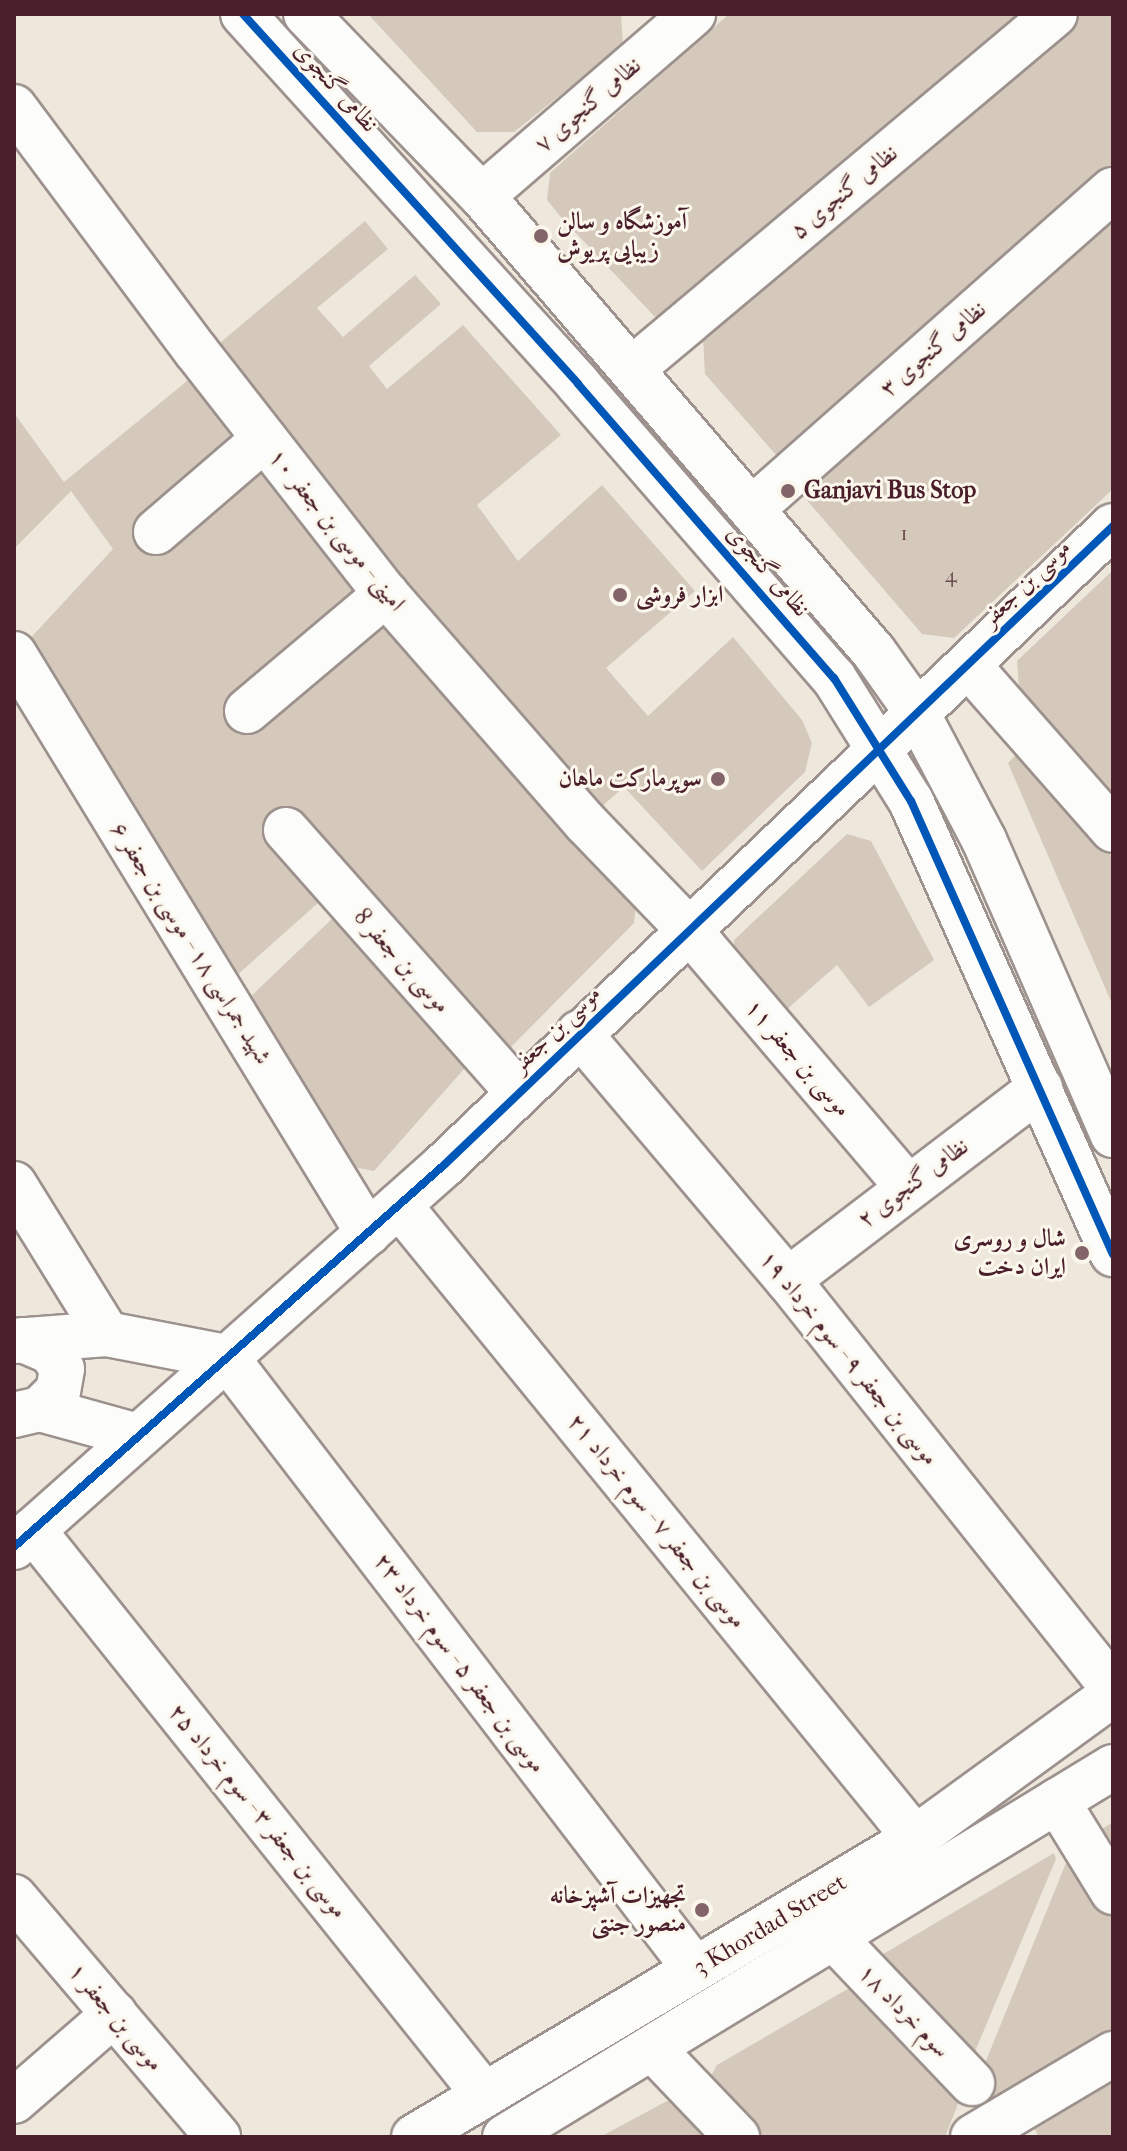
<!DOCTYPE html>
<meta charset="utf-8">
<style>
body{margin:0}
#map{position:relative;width:1127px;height:2151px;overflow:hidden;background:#eee8dc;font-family:"IM FELL French Canon",Amiri,serif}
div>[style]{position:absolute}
.building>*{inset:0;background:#d5c9bc}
.roads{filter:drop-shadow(2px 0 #9c918d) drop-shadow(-2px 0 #9c918d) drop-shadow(0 2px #9c918d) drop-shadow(0 -2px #9c918d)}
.minor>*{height:44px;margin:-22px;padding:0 22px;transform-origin:22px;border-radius:22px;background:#fcfcfa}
.major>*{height:44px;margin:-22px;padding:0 22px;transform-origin:22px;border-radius:22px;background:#fcfcfa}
.cycleway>*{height:8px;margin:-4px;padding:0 4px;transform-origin:4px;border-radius:4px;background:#0057b8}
.dots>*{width:22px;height:22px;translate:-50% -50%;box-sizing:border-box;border:4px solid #fbf7ec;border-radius:50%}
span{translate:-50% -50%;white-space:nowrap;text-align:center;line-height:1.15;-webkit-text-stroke:6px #fbf7ec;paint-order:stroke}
.number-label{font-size:20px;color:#6d4a4f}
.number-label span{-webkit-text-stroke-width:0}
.street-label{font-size:24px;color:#4a1f2b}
.poi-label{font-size:24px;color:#4a1f2b;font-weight:700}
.left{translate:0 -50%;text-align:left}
.right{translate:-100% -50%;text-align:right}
.frame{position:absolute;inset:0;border:16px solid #4a1f2b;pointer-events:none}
</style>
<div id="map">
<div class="building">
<i style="clip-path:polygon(368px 14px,621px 14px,623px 45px,514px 132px,477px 132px)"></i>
<i style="clip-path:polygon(729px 14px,1020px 14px,671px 323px,654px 316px,560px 216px,547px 200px,550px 173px)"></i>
<i style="clip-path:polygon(1076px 14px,1113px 14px,1113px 164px,783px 463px,705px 374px,703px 337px)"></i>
<i style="clip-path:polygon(1113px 202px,1113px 489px,954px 638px,922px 634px,799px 491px)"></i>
<i style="clip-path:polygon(365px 221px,388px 249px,317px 308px,343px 337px,415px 275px,441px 304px,369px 366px,387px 389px,463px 325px,561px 435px,477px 505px,518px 561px,602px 485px,695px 591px,606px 668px,648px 716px,733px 637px,802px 720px,812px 743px,805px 772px,702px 871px,624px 787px,592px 815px,581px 802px,215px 347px)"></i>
<i style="clip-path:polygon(193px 376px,430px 680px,636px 906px,634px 923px,508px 1050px,327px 895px,235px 977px,24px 645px,113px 549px,71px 491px,14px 549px,14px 413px,64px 482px)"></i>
<i style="clip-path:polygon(1113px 570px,1113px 805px,1020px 701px,1017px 661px)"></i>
<i style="clip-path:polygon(1020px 750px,1113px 858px,1113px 1006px,1008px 763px)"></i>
<i style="clip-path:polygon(847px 834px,871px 841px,934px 960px,869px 1007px,837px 965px,785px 1011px,735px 957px,734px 940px)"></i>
<i style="clip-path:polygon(338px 913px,472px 1060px,374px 1171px,353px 1167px,312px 1096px,246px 1001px)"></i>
<i style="clip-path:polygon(1113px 1822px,1113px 1871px,1096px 1844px,1102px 1829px)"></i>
<i style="clip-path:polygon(1072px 1848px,1113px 1920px,1113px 2036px,976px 2109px,969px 2103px)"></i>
<i style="clip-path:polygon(1054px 1853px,1056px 1859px,971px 2061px,873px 1960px)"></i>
<i style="clip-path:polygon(851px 1987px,963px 2091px,945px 2137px,758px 2137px,708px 2081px,717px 2065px)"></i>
<i style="clip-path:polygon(1113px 2069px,1113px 2137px,1039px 2137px,1029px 2119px)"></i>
<i style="clip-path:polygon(667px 2101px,688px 2107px,716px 2137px,600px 2137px)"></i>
</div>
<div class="roads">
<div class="minor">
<i style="left:243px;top:14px;width:499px;rotate:47.8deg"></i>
<i style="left:578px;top:384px;width:390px;rotate:49deg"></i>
<i style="left:834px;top:678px;width:145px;rotate:58deg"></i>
<i style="left:911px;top:801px;width:496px;rotate:66deg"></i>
<i style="left:306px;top:14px;width:253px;rotate:46deg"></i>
<i style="left:482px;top:196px;width:601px;rotate:49.32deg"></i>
<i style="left:874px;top:652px;width:72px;rotate:54.6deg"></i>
<i style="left:916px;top:711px;width:146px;rotate:62.2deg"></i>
<i style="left:984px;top:840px;width:322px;rotate:66.4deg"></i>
<i style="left:14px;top:107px;width:304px;rotate:53.3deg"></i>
<i style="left:196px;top:351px;width:308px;rotate:52deg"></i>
<i style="left:386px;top:594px;width:304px;rotate:48.9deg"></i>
<i style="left:586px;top:823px;width:149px;rotate:46.1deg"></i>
<i style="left:689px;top:930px;width:336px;rotate:49.6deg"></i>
<i style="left:482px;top:196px;width:279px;rotate:-40.8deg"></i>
<i style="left:632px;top:369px;width:552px;rotate:-40deg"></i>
<i style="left:753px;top:508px;width:480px;rotate:-41.5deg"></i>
<i style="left:156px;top:532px;width:143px;rotate:-40.7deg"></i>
<i style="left:14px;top:654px;width:679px;rotate:58.56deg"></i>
<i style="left:969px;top:666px;width:218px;rotate:48.7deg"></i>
<i style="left:247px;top:711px;width:182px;rotate:-40.1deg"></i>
<i style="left:286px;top:830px;width:351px;rotate:48.5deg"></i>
<i style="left:579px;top:1033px;width:324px;rotate:49.8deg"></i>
<i style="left:788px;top:1280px;width:522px;rotate:51.46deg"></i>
<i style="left:14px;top:1184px;width:176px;rotate:58.2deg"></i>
<i style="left:399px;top:1205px;width:817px;rotate:50.81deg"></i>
<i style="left:788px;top:1280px;width:317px;rotate:-37.3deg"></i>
<i style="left:23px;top:1340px;width:30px;rotate:23deg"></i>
<i style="left:51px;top:1352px;width:20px;rotate:57deg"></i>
<i style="left:62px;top:1369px;width:22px;rotate:100deg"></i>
<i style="left:58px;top:1391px;width:25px;rotate:135deg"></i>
<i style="left:14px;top:1341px;width:93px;rotate:-4.3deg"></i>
<i style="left:107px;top:1334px;width:121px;rotate:10.9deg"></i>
<i style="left:226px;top:1357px;width:771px;rotate:52.54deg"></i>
<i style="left:14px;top:1415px;width:27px;rotate:-13deg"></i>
<i style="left:40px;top:1409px;width:102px;rotate:15.4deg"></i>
<i style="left:33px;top:1530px;width:721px;rotate:51.37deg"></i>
<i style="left:14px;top:1547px;width:575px;rotate:-41.62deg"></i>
<i style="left:444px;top:1165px;width:925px;rotate:-43.69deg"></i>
<i style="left:1057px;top:1801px;width:107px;rotate:58.4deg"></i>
<i style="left:14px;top:1897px;width:315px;rotate:49.6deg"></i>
<i style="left:835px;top:1939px;width:199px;rotate:46.4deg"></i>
<i style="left:653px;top:2049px;width:122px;rotate:46.3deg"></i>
<i style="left:14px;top:2101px;width:133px;rotate:-41deg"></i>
<i style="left:973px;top:2137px;width:163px;rotate:-30.7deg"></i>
</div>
<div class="major">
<i style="left:414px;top:2137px;width:583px;rotate:-30.83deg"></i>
<i style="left:915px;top:1838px;width:245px;rotate:-36deg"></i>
<i style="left:505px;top:2137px;width:712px;rotate:-31.32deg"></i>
</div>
</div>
<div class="cycleway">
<i style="left:243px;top:14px;width:499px;rotate:47.8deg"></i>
<i style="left:578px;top:384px;width:390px;rotate:49deg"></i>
<i style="left:834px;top:678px;width:145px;rotate:58deg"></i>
<i style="left:911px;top:801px;width:496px;rotate:66deg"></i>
<i style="left:14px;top:1547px;width:575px;rotate:-41.62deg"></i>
<i style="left:444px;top:1165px;width:925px;rotate:-43.69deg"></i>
</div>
<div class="dots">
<i style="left:541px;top:236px;background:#836569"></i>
<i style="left:788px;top:491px;background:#836569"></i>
<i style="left:620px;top:595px;background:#836569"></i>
<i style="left:718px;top:779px;background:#836569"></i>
<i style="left:1082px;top:1253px;background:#836569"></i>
<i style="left:702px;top:1910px;background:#836569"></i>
</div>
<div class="number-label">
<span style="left:904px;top:533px">1</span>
<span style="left:951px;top:575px">4</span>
</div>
<div class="street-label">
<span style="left:336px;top:87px;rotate:48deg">نظامی گنجوی</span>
<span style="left:588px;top:105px;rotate:-41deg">نظامی گنجوی ۷</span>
<span style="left:844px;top:192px;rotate:-40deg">نظامی گنجوی ۵</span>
<span style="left:933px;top:349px;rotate:-41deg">نظامی گنجوی ۳</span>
<span style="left:337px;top:530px;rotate:51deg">امینی - موسی بن جعفر ۱۰</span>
<span style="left:768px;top:571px;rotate:49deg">نظامی گنجوی</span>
<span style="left:1026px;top:583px;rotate:-44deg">موسی بن جعفر</span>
<span style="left:191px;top:943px;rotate:58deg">شهید جمراسی ۱۸ - موسی بن جعفر ۶</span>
<span style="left:402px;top:961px;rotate:48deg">موسی بن جعفر 8</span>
<span style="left:556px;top:1029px;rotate:-44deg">موسی بن جعفر</span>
<span style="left:798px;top:1058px;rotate:49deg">موسی بن جعفر ۱۱</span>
<span style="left:913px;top:1183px;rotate:-37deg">نظامی گنجوی ۲</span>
<span style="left:849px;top:1358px;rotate:51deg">موسی بن جعفر ۹ - سوم خرداد ۱۹</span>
<span style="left:657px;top:1521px;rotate:51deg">موسی بن جعفر ۷ - سوم خرداد ۲۱</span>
<span style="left:460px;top:1663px;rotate:53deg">موسی بن جعفر ۵ - سوم خرداد ۲۳</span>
<span style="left:258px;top:1811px;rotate:51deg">موسی بن جعفر ۳ - سوم خرداد ۲۵</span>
<span style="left:770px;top:1925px;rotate:-31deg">3 Khordad Street</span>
<span style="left:904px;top:2011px;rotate:46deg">سوم خرداد ۱۸</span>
<span style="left:116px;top:2017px;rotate:50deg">موسی بن جعفر ۱</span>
</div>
<div class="poi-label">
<span class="left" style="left:557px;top:236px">آموزشگاه و سالن<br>زیبایی پریوش</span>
<span class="left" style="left:804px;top:491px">Ganjavi Bus Stop</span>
<span class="left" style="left:636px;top:595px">ابزار فروشی</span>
<span class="right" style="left:702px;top:779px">سوپرمارکت ماهان</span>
<span class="right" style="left:1066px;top:1253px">شال و روسری<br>ایران دخت</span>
<span class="right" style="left:686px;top:1910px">تجهیزات آشپزخانه<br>منصور جنتی</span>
</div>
<div class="frame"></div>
</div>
